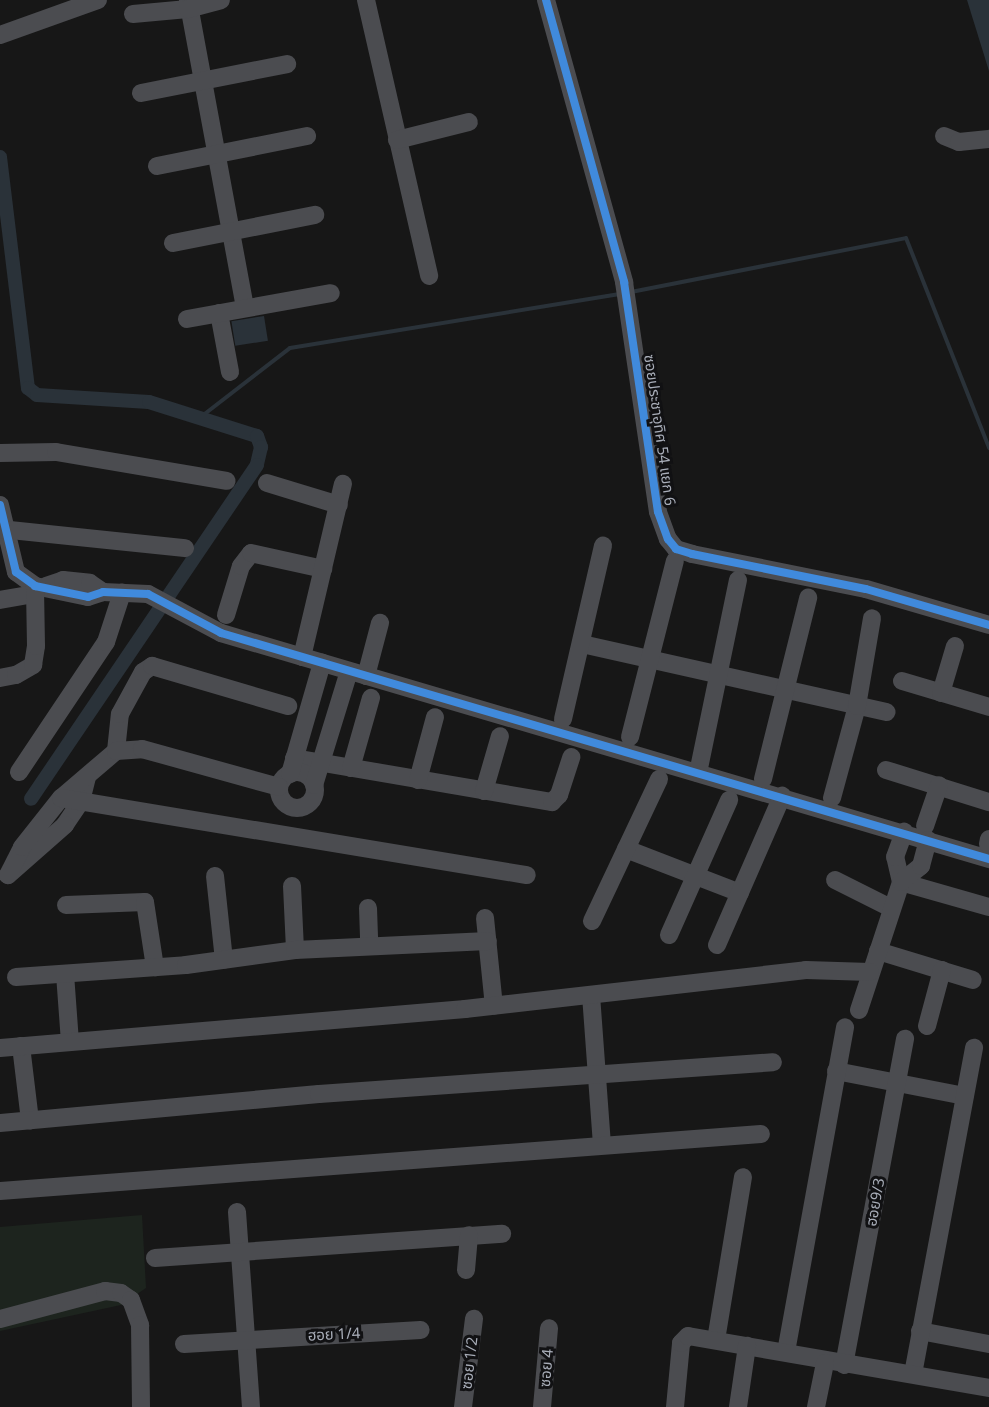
<!DOCTYPE html>
<meta charset="utf-8">
<style>
body{margin:0}
#map{position:relative;width:989px;height:1407px;overflow:hidden;background:#171717;font-family:"Noto Sans","Noto Sans Thai",sans-serif}
div>[style]{position:absolute}
.green>*{inset:0;background:#1d241e}
.water>*{inset:0;background:#2a3239;transform-origin:0 0}
.stream>*{height:4px;margin:-2px;padding:0 2px;transform-origin:2px;border-radius:2px;background:#2a3239}
.canal>*{height:14px;margin:-7px;padding:0 7px;transform-origin:7px;border-radius:7px;background:#2a3239}
.minor>*{height:18px;margin:-9px;padding:0 9px;transform-origin:9px;border-radius:9px;background:#4b4c50}
.minor>.ring{margin:-9px;padding:0;box-sizing:content-box;background:none;border:18px solid #4b4c50;border-radius:50%}
.cycleway>*{height:8px;margin:-4px;padding:0 4px;transform-origin:4px;border-radius:4px;background:#408adc}
span{translate:-50% -50%;white-space:nowrap;text-align:center;line-height:1.15;-webkit-text-stroke:6px #111113;paint-order:stroke}
.street-label{font-size:15px;color:#a8adb8}
</style>
<div id="map">
<div class="green">
<i style="clip-path:polygon(142px 1215px,146px 1288px,121px 1305px,0 1331px,0 1227px)"></i>
</div>
<div class="water">
<i style="clip-path:polygon(967px 0,989px 0,989px 71px)"></i>
<i style="left:264px;top:316px;width:25px;height:33px;rotate:81deg"></i>
</div>
<div class="stream">
<i style="left:631px;top:292px;width:280px;rotate:-11.1deg"></i>
<i style="left:906px;top:238px;width:226px;rotate:68.4deg"></i>
<i style="left:202px;top:416px;width:111px;rotate:-37.7deg"></i>
<i style="left:290px;top:348px;width:334px;rotate:-9.3deg"></i>
</div>
<div class="canal">
<i style="left:0;top:157px;width:233px;rotate:83.1deg"></i>
<i style="left:28px;top:388px;width:11px;rotate:38deg"></i>
<i style="left:37px;top:395px;width:112px;rotate:3.6deg"></i>
<i style="left:149px;top:402px;width:113px;rotate:17.5deg"></i>
<i style="left:257px;top:436px;width:12px;rotate:70deg"></i>
<i style="left:261px;top:447px;width:18px;rotate:103deg"></i>
<i style="left:257px;top:465px;width:403px;rotate:124.1deg"></i>
</div>
<div class="minor">
<i style="left:188px;top:0;width:313px;rotate:79.5deg"></i>
<i style="left:366px;top:0;width:283px;rotate:77.1deg"></i>
<i style="left:546px;top:0;width:293px;rotate:74.5deg"></i>
<i style="left:624px;top:282px;width:232px;rotate:81.6deg"></i>
<i style="left:658px;top:512px;width:29px;rotate:70deg"></i>
<i style="left:668px;top:539px;width:13px;rotate:51deg"></i>
<i style="left:676px;top:549px;width:17px;rotate:17deg"></i>
<i style="left:692px;top:554px;width:177px;rotate:11.4deg"></i>
<i style="left:866px;top:589px;width:128px;rotate:16.3deg"></i>
<i style="left:133px;top:14px;width:55px;rotate:-5.2deg"></i>
<i style="left:188px;top:9px;width:34px;rotate:-15deg"></i>
<i style="left:0;top:35px;width:104px;rotate:-19.7deg"></i>
<i style="left:141px;top:93px;width:149px;rotate:-11.2deg"></i>
<i style="left:944px;top:136px;width:16px;rotate:22deg"></i>
<i style="left:959px;top:142px;width:30px;rotate:-6deg"></i>
<i style="left:397px;top:140px;width:74px;rotate:-14deg"></i>
<i style="left:157px;top:166px;width:153px;rotate:-11.3deg"></i>
<i style="left:173px;top:243px;width:145px;rotate:-11.2deg"></i>
<i style="left:219px;top:313px;width:60px;rotate:79.4deg"></i>
<i style="left:187px;top:319px;width:146px;rotate:-10.2deg"></i>
<i style="left:0;top:453px;width:56px;rotate:-1deg"></i>
<i style="left:56px;top:452px;width:173px;rotate:9.6deg"></i>
<i style="left:267px;top:483px;width:75px;rotate:17deg"></i>
<i style="left:0;top:505px;width:69px;rotate:76.6deg"></i>
<i style="left:16px;top:572px;width:24px;rotate:36deg"></i>
<i style="left:35px;top:586px;width:54px;rotate:11.7deg"></i>
<i style="left:88px;top:597px;width:16px;rotate:-18deg"></i>
<i style="left:103px;top:592px;width:45px;rotate:2.5deg"></i>
<i style="left:148px;top:594px;width:83px;rotate:28.1deg"></i>
<i style="left:221px;top:633px;width:801px;rotate:16.4deg"></i>
<i style="left:0;top:529px;width:186px;rotate:5.9deg"></i>
<i style="left:46px;top:586px;width:18px;rotate:-19deg"></i>
<i style="left:63px;top:580px;width:27px;rotate:6deg"></i>
<i style="left:90px;top:583px;width:16px;rotate:35deg"></i>
<i style="left:0;top:600px;width:36px;rotate:-10deg"></i>
<i style="left:226px;top:615px;width:51px;rotate:-73deg"></i>
<i style="left:241px;top:566px;width:16px;rotate:-52deg"></i>
<i style="left:251px;top:553px;width:74px;rotate:12.5deg"></i>
<i style="left:582px;top:644px;width:312px;rotate:12.6deg"></i>
<i style="left:302px;top:657px;width:178px;rotate:-76.7deg"></i>
<i style="left:366px;top:676px;width:55px;rotate:-75.2deg"></i>
<i style="left:0;top:678px;width:16px;rotate:-11deg"></i>
<i style="left:16px;top:675px;width:20px;rotate:-30deg"></i>
<i style="left:33px;top:665px;width:19px;rotate:-81deg"></i>
<i style="left:36px;top:646px;width:60px;rotate:-91deg"></i>
<i style="left:902px;top:681px;width:91px;rotate:16.6deg"></i>
<i style="left:941px;top:693px;width:49px;rotate:-73.4deg"></i>
<i style="left:563px;top:719px;width:178px;rotate:-77deg"></i>
<i style="left:630px;top:737px;width:182px;rotate:-75.7deg"></i>
<i style="left:116px;top:751px;width:37px;rotate:-84deg"></i>
<i style="left:120px;top:714px;width:48px;rotate:-61.3deg"></i>
<i style="left:143px;top:672px;width:11px;rotate:-34deg"></i>
<i style="left:152px;top:666px;width:142px;rotate:16.4deg"></i>
<i style="left:294px;top:758px;width:262px;rotate:9.7deg"></i>
<i style="left:552px;top:802px;width:10px;rotate:-45deg"></i>
<i style="left:559px;top:795px;width:40px;rotate:-72deg"></i>
<i style="left:351px;top:768px;width:73px;rotate:-74.1deg"></i>
<i style="left:886px;top:770px;width:108px;rotate:17.3deg"></i>
<i style="left:19px;top:772px;width:156px;rotate:-56.2deg"></i>
<i style="left:106px;top:642px;width:52px;rotate:-71.9deg"></i>
<i class="ring" style="left:279px;top:772px;width:18px;height:18px"></i>
<i style="left:698px;top:773px;width:197px;rotate:-78.3deg"></i>
<i style="left:290px;top:774px;width:116px;rotate:-73.9deg"></i>
<i style="left:87px;top:777px;width:25px;rotate:104deg"></i>
<i style="left:81px;top:801px;width:29px;rotate:124deg"></i>
<i style="left:65px;top:825px;width:76px;rotate:138.7deg"></i>
<i style="left:8px;top:875px;width:31px;rotate:-63deg"></i>
<i style="left:22px;top:847px;width:63px;rotate:-51.5deg"></i>
<i style="left:61px;top:798px;width:72px;rotate:-40.5deg"></i>
<i style="left:116px;top:751px;width:26px;rotate:-4deg"></i>
<i style="left:142px;top:749px;width:142px;rotate:15.5deg"></i>
<i style="left:763px;top:779px;width:187px;rotate:-76deg"></i>
<i style="left:418px;top:780px;width:65px;rotate:-74.9deg"></i>
<i style="left:314px;top:785px;width:119px;rotate:-72.9deg"></i>
<i style="left:484px;top:791px;width:57px;rotate:-73.8deg"></i>
<i style="left:61px;top:798px;width:472px;rotate:9.4deg"></i>
<i style="left:832px;top:798px;width:95px;rotate:-74.8deg"></i>
<i style="left:857px;top:706px;width:89px;rotate:-80.3deg"></i>
<i style="left:925px;top:826px;width:43px;rotate:-71.1deg"></i>
<i style="left:988px;top:844px;width:5px;rotate:-79deg"></i>
<i style="left:626px;top:849px;width:122px;rotate:21.1deg"></i>
<i style="left:215px;top:876px;width:84px;rotate:83.9deg"></i>
<i style="left:835px;top:880px;width:63px;rotate:26.6deg"></i>
<i style="left:901px;top:882px;width:91px;rotate:15.9deg"></i>
<i style="left:901px;top:882px;width:26px;rotate:-103deg"></i>
<i style="left:895px;top:857px;width:27px;rotate:-70deg"></i>
<i style="left:292px;top:886px;width:64px;rotate:87.3deg"></i>
<i style="left:66px;top:905px;width:79px;rotate:-2.2deg"></i>
<i style="left:145px;top:902px;width:66px;rotate:81.3deg"></i>
<i style="left:368px;top:908px;width:38px;rotate:88deg"></i>
<i style="left:485px;top:918px;width:88px;rotate:84.2deg"></i>
<i style="left:592px;top:921px;width:157px;rotate:-64.7deg"></i>
<i style="left:669px;top:935px;width:148px;rotate:-66deg"></i>
<i style="left:717px;top:945px;width:163px;rotate:-66.4deg"></i>
<i style="left:878px;top:951px;width:99px;rotate:17deg"></i>
<i style="left:65px;top:974px;width:68px;rotate:85.8deg"></i>
<i style="left:16px;top:977px;width:170px;rotate:-4deg"></i>
<i style="left:186px;top:965px;width:110px;rotate:-7.8deg"></i>
<i style="left:295px;top:950px;width:193px;rotate:-2.7deg"></i>
<i style="left:591px;top:995px;width:149px;rotate:85.8deg"></i>
<i style="left:859px;top:1010px;width:135px;rotate:-71.8deg"></i>
<i style="left:901px;top:882px;width:26px;rotate:-39deg"></i>
<i style="left:921px;top:866px;width:27px;rotate:-75deg"></i>
<i style="left:927px;top:1026px;width:58px;rotate:-75deg"></i>
<i style="left:21px;top:1046px;width:75px;rotate:83.1deg"></i>
<i style="left:0;top:1048px;width:467px;rotate:-4.8deg"></i>
<i style="left:465px;top:1009px;width:343px;rotate:-6.5deg"></i>
<i style="left:806px;top:970px;width:64px;rotate:1.8deg"></i>
<i style="left:836px;top:1071px;width:131px;rotate:11deg"></i>
<i style="left:0;top:1123px;width:320px;rotate:-5.2deg"></i>
<i style="left:319px;top:1094px;width:455px;rotate:-4deg"></i>
<i style="left:0;top:1191px;width:763px;rotate:-4.28deg"></i>
<i style="left:237px;top:1212px;width:196px;rotate:85.9deg"></i>
<i style="left:155px;top:1258px;width:348px;rotate:-4deg"></i>
<i style="left:466px;top:1270px;width:35px;rotate:-85deg"></i>
<i style="left:0;top:1319px;width:109px;rotate:-14.9deg"></i>
<i style="left:105px;top:1291px;width:16px;rotate:7deg"></i>
<i style="left:121px;top:1293px;width:12px;rotate:35deg"></i>
<i style="left:131px;top:1300px;width:27px;rotate:70deg"></i>
<i style="left:140px;top:1325px;width:82px;rotate:89.3deg"></i>
<i style="left:920px;top:1331px;width:70px;rotate:10.7deg"></i>
<i style="left:716px;top:1340px;width:165px;rotate:-80.6deg"></i>
<i style="left:184px;top:1344px;width:237px;rotate:-3.4deg"></i>
<i style="left:786px;top:1352px;width:330px;rotate:-79.7deg"></i>
<i style="left:844px;top:1365px;width:332px;rotate:-79.4deg"></i>
<i style="left:913px;top:1374px;width:332px;rotate:-79.4deg"></i>
<i style="left:463px;top:1407px;width:89px;rotate:-82.9deg"></i>
<i style="left:542px;top:1407px;width:79px;rotate:-84.9deg"></i>
<i style="left:675px;top:1407px;width:64px;rotate:-84.6deg"></i>
<i style="left:681px;top:1343px;width:10px;rotate:-45deg"></i>
<i style="left:688px;top:1336px;width:305px;rotate:9.8deg"></i>
<i style="left:738px;top:1407px;width:62px;rotate:-81.6deg"></i>
<i style="left:816px;top:1407px;width:45px;rotate:-78.4deg"></i>
</div>
<div class="cycleway">
<i style="left:546px;top:0;width:293px;rotate:74.5deg"></i>
<i style="left:624px;top:282px;width:232px;rotate:81.6deg"></i>
<i style="left:658px;top:512px;width:29px;rotate:70deg"></i>
<i style="left:668px;top:539px;width:13px;rotate:51deg"></i>
<i style="left:676px;top:549px;width:17px;rotate:17deg"></i>
<i style="left:692px;top:554px;width:177px;rotate:11.4deg"></i>
<i style="left:866px;top:589px;width:128px;rotate:16.3deg"></i>
<i style="left:0;top:505px;width:69px;rotate:76.6deg"></i>
<i style="left:16px;top:572px;width:24px;rotate:36deg"></i>
<i style="left:35px;top:586px;width:54px;rotate:11.7deg"></i>
<i style="left:88px;top:597px;width:16px;rotate:-18deg"></i>
<i style="left:103px;top:592px;width:45px;rotate:2.5deg"></i>
<i style="left:148px;top:594px;width:83px;rotate:28.1deg"></i>
<i style="left:221px;top:633px;width:801px;rotate:16.4deg"></i>
</div>
<div class="street-label">
<span style="left:660px;top:430px;rotate:82deg">ซอยประชาอุทิศ 54 แยก 6</span>
<span style="left:875px;top:1202px;rotate:-80deg">ฮอย9/3</span>
<span style="left:334px;top:1334px;rotate:-3deg">ฮอย 1/4</span>
<span style="left:469px;top:1363px;rotate:-83deg">ซอย 1/2</span>
<span style="left:546px;top:1368px;rotate:-85deg">ซอย 4</span>
</div>
</div>
